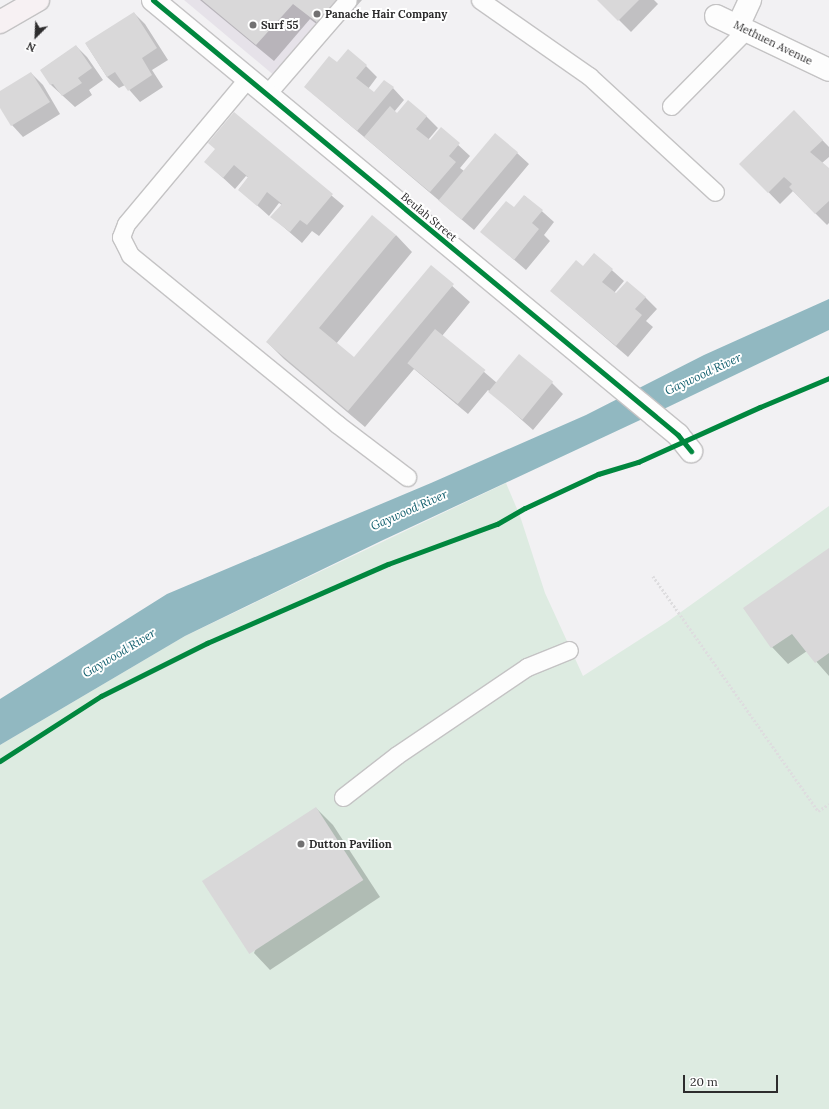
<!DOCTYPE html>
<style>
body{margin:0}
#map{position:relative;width:829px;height:1109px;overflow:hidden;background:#f2f1f3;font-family:Lora,serif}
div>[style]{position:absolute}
.built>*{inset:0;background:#e6e2e9}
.green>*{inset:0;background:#ddebe1}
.water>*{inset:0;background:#91b8c1}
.shadow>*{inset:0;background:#0003}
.building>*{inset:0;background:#d9d8d9;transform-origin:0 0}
.path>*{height:2.5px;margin-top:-1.25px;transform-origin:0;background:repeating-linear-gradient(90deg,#dedddf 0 2px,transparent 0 4px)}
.roads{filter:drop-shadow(1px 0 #c4c3c4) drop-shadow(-1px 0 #c4c3c4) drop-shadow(0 1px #c4c3c4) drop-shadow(0 -1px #c4c3c4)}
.lane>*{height:17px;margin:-8.5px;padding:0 8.5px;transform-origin:8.5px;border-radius:8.5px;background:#fdfdfd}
.street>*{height:22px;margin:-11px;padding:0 11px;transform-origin:11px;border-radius:11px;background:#fdfdfd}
.primary>*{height:22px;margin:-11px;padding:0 11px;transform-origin:11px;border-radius:11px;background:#f7f1f3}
.cycleway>*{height:5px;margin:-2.5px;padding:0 2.5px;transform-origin:2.5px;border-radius:2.5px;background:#00873e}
.dots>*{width:11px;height:11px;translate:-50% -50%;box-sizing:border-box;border:2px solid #fff;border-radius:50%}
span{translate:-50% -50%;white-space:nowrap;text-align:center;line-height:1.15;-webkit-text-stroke:4px #fff;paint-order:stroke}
.poi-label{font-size:11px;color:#2d2c2d;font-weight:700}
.left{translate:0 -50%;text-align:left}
.street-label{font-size:11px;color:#2d2c2d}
.water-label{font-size:12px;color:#0f5d6c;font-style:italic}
.north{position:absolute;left:16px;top:16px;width:40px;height:40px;-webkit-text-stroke:3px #fff;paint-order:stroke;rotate:204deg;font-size:11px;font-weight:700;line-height:16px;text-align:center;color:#2d2c2d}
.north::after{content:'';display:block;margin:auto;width:14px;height:18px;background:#2d2c2d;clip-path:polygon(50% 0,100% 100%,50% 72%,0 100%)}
.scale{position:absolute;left:683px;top:1075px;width:95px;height:18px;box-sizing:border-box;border:2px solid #2d2c2d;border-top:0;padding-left:5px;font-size:12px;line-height:14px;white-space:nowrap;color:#2d2c2d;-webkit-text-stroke:3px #fff;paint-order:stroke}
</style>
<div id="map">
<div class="built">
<i style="clip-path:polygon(184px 0,341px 0,276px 77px)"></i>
</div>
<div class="green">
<i style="clip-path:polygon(506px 483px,520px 516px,545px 593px,583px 676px,667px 622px,829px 506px,829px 1109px,0 1109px,0 745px,185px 636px)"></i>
</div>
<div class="water">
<i style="clip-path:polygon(829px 299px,829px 330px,668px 407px,381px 541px,185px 636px,0 745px,0 699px,167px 594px,431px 483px,586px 415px,704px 355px)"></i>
</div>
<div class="shadow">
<i style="clip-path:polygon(200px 0,362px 0,331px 35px,310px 19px,274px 61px)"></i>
<i style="clip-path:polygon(599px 0,654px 0,658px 4px,631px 32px)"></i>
<i style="clip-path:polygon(134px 13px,145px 24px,168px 60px,152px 70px,163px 87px,140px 102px,125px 85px,119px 88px,107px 77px,86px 44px)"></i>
<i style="clip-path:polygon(76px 46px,87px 57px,103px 80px,89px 90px,92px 95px,75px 107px,51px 85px,41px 70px)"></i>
<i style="clip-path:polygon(337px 64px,366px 66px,377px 77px,368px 89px,374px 94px,393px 88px,404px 100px,394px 112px,397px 114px,426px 116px,438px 128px,428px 140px,430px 142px,441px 129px,470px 156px,460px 168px,464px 171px,517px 153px,529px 164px,474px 230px,305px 87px)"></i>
<i style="clip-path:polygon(31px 73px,43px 85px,60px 114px,23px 137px,12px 125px,0 106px,0 93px)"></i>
<i style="clip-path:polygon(794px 111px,829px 147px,829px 157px,822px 163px,829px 170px,829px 223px,827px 225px,793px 191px,780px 204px,741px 164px)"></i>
<i style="clip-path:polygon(234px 114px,344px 206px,319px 236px,312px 231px,302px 243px,272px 217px,282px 205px,279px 203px,269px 216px,239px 189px,249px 178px,246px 176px,235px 189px,206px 162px,216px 150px)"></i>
<i style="clip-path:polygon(525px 196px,554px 222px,544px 235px,550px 241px,526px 270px,482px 232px,514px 209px)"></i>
<i style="clip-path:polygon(396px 235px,412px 252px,336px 344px,354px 359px,431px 267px,470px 302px,442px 336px,497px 383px,552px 383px,563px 394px,533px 430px,488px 390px,468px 414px,414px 369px,365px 427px,284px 359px,267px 342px)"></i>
<i style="clip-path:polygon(594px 254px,624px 281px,614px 293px,617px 295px,645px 297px,657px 309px,646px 321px,653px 327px,628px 357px,551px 291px,583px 267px)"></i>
<i style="clip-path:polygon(829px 549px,829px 676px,807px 651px,788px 664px,772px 647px)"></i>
<i style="clip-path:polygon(316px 808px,333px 825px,380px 897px,270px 970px,254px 953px)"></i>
</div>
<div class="building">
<i style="clip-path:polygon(202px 0,341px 0,319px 24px,293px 4px,256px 45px)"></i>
<i style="clip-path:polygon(597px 0,639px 0,618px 21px)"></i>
<i style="clip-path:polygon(134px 12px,157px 48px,142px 58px,152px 75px,128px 91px,115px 72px,107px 77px,85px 43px)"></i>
<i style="clip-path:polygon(76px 45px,92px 68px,78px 78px,82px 83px,62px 96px,53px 84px,50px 85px,40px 70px)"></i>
<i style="clip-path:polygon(348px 49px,367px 65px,356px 78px,374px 92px,384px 80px,394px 87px,357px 131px,304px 87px,329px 56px,337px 62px)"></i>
<i style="clip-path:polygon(31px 72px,50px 102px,11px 126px,0 108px,0 91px)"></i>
<i style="clip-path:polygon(408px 100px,427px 116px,416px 129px,430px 140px,441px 127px,460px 143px,449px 156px,456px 162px,430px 192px,364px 137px,390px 106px,397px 113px)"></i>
<i style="clip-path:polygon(794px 110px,823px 140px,810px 152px,829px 168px,829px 201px,815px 214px,789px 187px,792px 184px,784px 177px,768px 193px,739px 164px)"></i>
<i style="clip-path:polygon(234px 112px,333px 194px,307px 225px,300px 220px,290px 232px,270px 217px,282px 204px,267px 192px,257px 206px,238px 190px,248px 177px,234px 165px,223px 178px,204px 162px,215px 149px,208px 143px)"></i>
<i style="left:495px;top:133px;width:30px;height:88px;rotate:40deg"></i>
<i style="clip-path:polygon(524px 195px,543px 210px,532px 223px,539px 229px,514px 260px,480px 232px,506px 201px,514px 207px)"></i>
<i style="clip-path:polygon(372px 215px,396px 235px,319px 328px,354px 357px,431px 265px,454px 284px,348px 411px,266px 342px)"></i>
<i style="clip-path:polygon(594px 253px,613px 269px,602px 282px,616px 293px,627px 281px,646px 297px,635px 309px,642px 315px,616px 346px,550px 291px,576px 260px,583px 266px)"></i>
<i style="left:435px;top:329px;width:65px;height:44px;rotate:39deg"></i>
<i style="left:519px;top:354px;width:44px;height:49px;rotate:39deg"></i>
<i style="clip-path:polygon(829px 548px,829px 653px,815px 663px,792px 634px,771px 648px,743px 608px)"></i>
<i style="left:316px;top:807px;width:87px;height:136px;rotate:57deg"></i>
</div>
<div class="path">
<i style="left:653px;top:576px;width:287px;rotate:54.9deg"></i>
<i style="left:818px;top:811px;width:13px;rotate:-32deg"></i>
</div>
<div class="roads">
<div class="lane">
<i style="left:480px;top:0;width:133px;rotate:34.9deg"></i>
<i style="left:589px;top:76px;width:171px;rotate:42.6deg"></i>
<i style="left:248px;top:78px;width:190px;rotate:129.9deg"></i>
<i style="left:126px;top:224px;width:14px;rotate:111deg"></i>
<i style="left:121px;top:237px;width:20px;rotate:63deg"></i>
<i style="left:130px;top:255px;width:267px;rotate:39.2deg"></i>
<i style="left:337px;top:424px;width:88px;rotate:37.1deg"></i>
<i style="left:266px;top:95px;width:125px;rotate:-49.2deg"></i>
<i style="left:671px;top:106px;width:107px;rotate:-45.4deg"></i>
<i style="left:343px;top:797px;width:68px;rotate:-37.9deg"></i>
<i style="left:397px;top:755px;width:157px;rotate:-34.1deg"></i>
<i style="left:527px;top:667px;width:45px;rotate:-22deg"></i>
</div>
<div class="street">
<i style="left:153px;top:0;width:682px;rotate:39.64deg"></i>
<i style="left:678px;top:435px;width:21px;rotate:51deg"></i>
<i style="left:716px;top:16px;width:125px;rotate:25.5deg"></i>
<i style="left:738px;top:26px;width:29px;rotate:-65deg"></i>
</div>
<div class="primary">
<i style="left:0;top:22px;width:44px;rotate:-30.1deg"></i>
</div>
</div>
<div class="cycleway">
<i style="left:153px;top:0;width:682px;rotate:39.64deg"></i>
<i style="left:678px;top:435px;width:21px;rotate:51deg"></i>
<i style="left:0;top:761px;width:120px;rotate:-32.8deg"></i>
<i style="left:101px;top:696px;width:119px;rotate:-26.6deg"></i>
<i style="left:207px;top:643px;width:197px;rotate:-23.6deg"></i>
<i style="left:388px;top:564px;width:116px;rotate:-20.2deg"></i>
<i style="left:497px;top:524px;width:32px;rotate:-30deg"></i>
<i style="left:525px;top:508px;width:81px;rotate:-25deg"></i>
<i style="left:598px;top:474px;width:42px;rotate:-16.7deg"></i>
<i style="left:638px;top:462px;width:134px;rotate:-24.3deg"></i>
<i style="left:760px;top:407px;width:75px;rotate:-22.8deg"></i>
</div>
<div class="dots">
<i style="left:317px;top:14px;background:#727172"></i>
<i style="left:253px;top:25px;background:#727172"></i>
<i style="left:301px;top:844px;background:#727172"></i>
</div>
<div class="poi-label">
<span class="left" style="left:325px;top:14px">Panache Hair Company</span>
<span class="left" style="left:261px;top:25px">Surf 55</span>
<span class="left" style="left:309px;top:844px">Dutton Pavilion</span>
</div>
<div class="street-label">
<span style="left:773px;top:43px;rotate:26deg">Methuen Avenue</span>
<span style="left:429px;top:217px;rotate:40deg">Beulah Street</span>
</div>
<div class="water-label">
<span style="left:703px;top:374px;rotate:-25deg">Gaywood River</span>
<span style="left:409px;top:510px;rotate:-24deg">Gaywood River</span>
<span style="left:119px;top:653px;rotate:-31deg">Gaywood River</span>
</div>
<div class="north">N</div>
<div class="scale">20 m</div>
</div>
